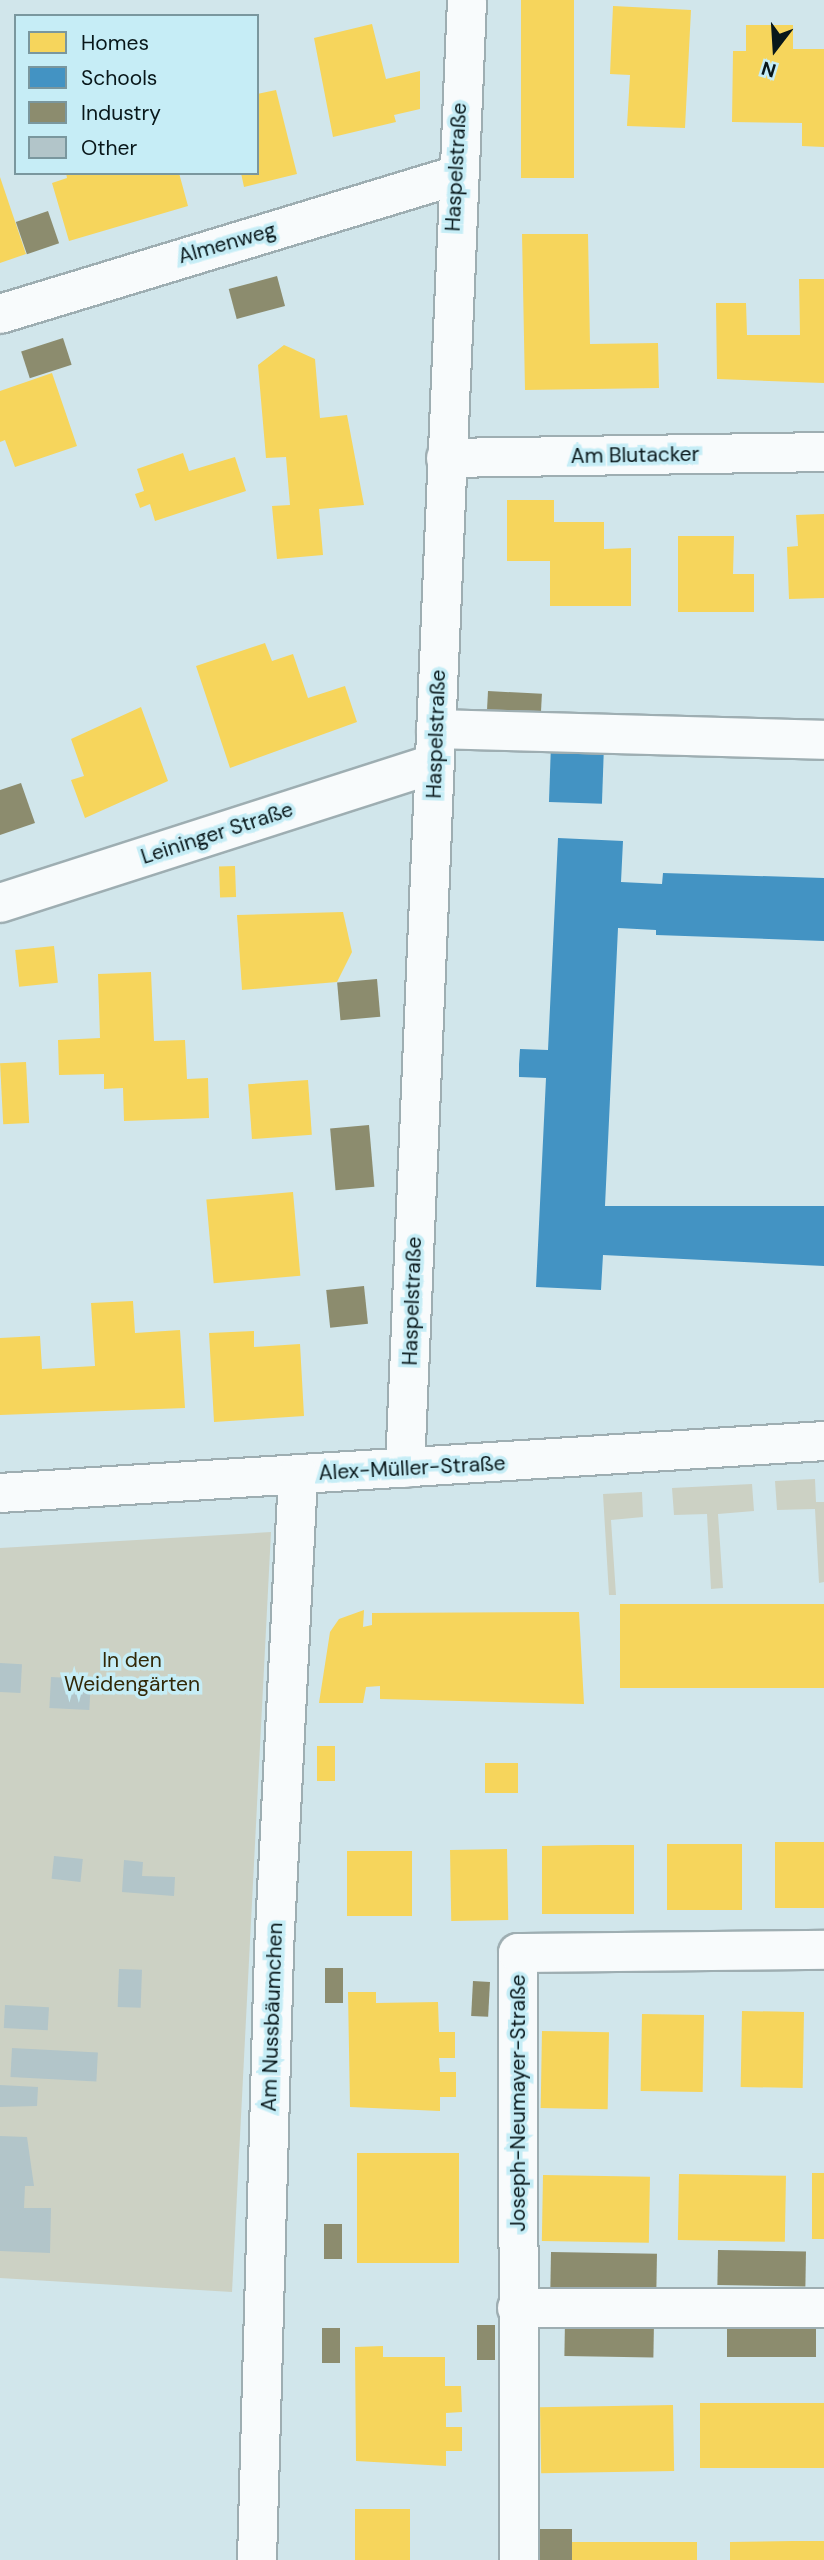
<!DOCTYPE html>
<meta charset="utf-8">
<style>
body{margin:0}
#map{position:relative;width:824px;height:2560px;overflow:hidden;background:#d1e6eb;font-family:"DM Sans",sans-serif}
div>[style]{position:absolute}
.green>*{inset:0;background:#ccd1c4}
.homes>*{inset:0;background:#f6d55c;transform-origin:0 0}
.schools>*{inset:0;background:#4393c3;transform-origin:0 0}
.industry>*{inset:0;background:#8c8c6e;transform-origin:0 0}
.building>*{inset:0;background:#b2c5c9;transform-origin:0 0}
.roads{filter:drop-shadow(2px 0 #9eaeb2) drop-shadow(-2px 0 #9eaeb2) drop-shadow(0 2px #9eaeb2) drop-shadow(0 -2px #9eaeb2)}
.minor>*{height:38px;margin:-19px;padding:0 19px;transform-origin:19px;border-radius:19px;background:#f8fbfc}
span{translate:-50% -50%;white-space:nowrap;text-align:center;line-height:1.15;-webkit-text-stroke:7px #c6edf6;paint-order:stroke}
.street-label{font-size:21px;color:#08171a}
.park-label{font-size:21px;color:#322807}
.legend{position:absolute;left:14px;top:14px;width:245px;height:161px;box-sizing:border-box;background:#c6edf6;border:2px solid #7a979e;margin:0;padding:9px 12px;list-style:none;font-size:21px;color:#08171a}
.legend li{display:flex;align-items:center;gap:14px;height:35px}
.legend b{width:35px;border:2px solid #7a979e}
.north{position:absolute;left:740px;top:14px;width:70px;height:70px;-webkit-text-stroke:5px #c6edf6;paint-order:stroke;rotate:197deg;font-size:19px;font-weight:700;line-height:28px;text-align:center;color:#08171a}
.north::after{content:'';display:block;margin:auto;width:24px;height:32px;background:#08171a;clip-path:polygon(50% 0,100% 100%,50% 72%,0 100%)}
</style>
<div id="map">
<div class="green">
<i style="clip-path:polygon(815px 1479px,816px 1502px,824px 1502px,824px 1582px,819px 1583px,815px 1509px,777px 1510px,775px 1481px)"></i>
<i style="clip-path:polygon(752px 1484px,754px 1511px,718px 1514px,723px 1588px,711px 1589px,707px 1514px,674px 1515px,672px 1488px)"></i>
<i style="clip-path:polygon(642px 1492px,643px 1517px,611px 1520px,616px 1595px,609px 1595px,603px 1494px)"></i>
<i style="clip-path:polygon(271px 1532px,232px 2292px,0 2278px,0 1548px)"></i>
</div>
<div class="homes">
<i style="left:521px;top:0;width:53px;height:178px"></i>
<i style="clip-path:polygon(613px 6px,691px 10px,685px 128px,627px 126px,630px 75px,610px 74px)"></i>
<i style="clip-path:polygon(372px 24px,386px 79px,420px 71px,420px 109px,394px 115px,396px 122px,333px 137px,314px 38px)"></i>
<i style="clip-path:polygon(746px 25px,793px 25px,793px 49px,824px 49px,824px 147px,802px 146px,802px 123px,732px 122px,733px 51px,746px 51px)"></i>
<i style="clip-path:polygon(276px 90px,297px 174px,244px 187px,241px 173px,257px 173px,257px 94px)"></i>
<i style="clip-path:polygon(66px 173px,179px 173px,188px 206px,69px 241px,52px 183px,67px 178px)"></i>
<i style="clip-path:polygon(0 177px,26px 254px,0 263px)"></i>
<i style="clip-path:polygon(522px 234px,588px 234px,590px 344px,658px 343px,659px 388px,525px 390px)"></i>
<i style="clip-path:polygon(799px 279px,824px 279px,824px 383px,717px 379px,716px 303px,746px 303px,747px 335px,800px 335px)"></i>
<i style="clip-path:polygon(284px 345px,315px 359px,320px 418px,347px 415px,364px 505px,319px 509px,323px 555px,277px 559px,272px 506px,290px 505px,286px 457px,266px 458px,258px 365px)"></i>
<i style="clip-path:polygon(52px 373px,77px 446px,15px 467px,5px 440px,0 442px,0 391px)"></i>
<i style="clip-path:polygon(183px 453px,189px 471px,235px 457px,246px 491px,155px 521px,150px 504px,140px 508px,135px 494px,144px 491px,137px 469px)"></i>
<i style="clip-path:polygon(507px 500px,554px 500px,554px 522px,604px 522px,604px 549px,631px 548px,631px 606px,550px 606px,550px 561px,507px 561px)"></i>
<i style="clip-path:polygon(824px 514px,824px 598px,789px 599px,787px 547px,798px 546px,796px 515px)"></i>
<i style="clip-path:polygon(678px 536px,734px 536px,733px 574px,754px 574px,754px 612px,678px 612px)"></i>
<i style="clip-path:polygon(265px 643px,272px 661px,293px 654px,308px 698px,345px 686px,357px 722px,230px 768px,196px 666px)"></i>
<i style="clip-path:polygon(141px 707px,168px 781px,85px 818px,71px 780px,84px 776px,71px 739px)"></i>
<i style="left:235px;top:866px;width:31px;height:16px;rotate:88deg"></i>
<i style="clip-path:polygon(343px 912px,352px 952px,337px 982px,242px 990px,237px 915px)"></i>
<i style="left:54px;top:946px;width:37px;height:39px;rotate:84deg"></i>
<i style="clip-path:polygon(151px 972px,154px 1041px,185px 1040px,187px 1079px,208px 1078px,209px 1118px,124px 1121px,123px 1088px,104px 1089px,104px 1074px,59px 1075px,58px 1040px,100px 1038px,98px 974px)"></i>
<i style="left:26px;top:1062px;width:61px;height:26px;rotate:87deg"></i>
<i style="left:308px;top:1080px;width:55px;height:60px;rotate:86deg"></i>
<i style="left:293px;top:1192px;width:84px;height:87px;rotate:85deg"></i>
<i style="clip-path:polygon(133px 1301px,135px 1333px,180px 1330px,185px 1408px,0 1415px,0 1338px,40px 1336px,42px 1369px,95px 1366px,91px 1303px)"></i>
<i style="clip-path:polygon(254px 1331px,254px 1347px,300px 1344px,304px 1416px,214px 1422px,209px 1333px)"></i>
<i style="left:824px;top:1604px;width:84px;height:204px;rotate:90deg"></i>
<i style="clip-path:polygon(364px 1610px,363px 1627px,372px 1625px,372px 1613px,579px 1612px,584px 1704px,380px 1699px,380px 1686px,366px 1687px,363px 1703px,319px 1703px,330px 1632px,339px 1619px)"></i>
<i style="left:317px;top:1746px;width:18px;height:35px"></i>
<i style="left:485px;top:1763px;width:33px;height:30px"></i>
<i style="left:775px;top:1842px;width:49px;height:66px"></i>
<i style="left:667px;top:1844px;width:75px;height:66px"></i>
<i style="clip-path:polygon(599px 1845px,634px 1845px,634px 1914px,542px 1914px,542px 1846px)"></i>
<i style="left:507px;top:1849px;width:71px;height:57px;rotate:89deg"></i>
<i style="left:347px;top:1851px;width:65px;height:65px"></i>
<i style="clip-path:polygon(348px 1992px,376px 1992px,376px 2003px,438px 2002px,439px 2032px,455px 2032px,455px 2058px,439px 2058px,440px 2072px,456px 2072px,456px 2097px,440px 2097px,440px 2111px,350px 2107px)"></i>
<i style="left:742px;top:2011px;width:62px;height:76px;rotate:1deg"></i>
<i style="left:642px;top:2014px;width:62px;height:77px;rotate:1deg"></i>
<i style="left:542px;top:2031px;width:67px;height:77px;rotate:1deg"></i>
<i style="left:357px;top:2153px;width:102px;height:110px"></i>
<i style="left:812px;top:2173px;width:12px;height:66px"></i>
<i style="left:679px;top:2174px;width:107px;height:66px;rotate:1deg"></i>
<i style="left:543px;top:2175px;width:107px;height:66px;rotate:1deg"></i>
<i style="clip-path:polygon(383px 2346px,383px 2357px,445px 2357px,445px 2386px,461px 2386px,462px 2412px,446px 2413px,446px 2427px,462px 2427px,462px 2451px,446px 2451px,446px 2466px,356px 2461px,355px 2347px)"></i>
<i style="left:824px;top:2403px;width:65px;height:124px;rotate:90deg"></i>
<i style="left:673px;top:2405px;width:66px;height:133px;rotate:89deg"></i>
<i style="left:410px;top:2509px;width:51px;height:55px;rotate:90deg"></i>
<i style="clip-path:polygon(793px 2541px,824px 2541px,824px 2560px,730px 2560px,730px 2542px)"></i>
<i style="left:572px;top:2542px;width:125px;height:18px"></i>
</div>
<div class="schools">
<i style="left:551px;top:744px;width:53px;height:58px;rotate:2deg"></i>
<i style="clip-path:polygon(558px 838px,623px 841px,621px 882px,662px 884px,663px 873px,824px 878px,824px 941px,656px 935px,656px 930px,618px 928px,605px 1206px,824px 1206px,824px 1266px,603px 1255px,601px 1290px,536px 1287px,546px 1078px,519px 1077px,519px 1064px,520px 1049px,548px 1050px)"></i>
</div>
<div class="industry">
<i style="left:48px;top:211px;width:34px;height:34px;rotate:71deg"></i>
<i style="left:277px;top:276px;width:31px;height:50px;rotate:75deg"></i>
<i style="left:63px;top:338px;width:28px;height:44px;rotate:72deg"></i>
<i style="left:488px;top:691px;width:54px;height:20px;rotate:3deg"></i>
<i style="clip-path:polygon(21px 783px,35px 823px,0 835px,0 790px)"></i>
<i style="left:377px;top:979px;width:38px;height:40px;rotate:85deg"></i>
<i style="left:369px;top:1125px;width:62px;height:39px;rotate:85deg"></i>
<i style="left:364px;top:1286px;width:38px;height:38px;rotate:84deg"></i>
<i style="left:325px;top:1968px;width:18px;height:35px"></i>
<i style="left:473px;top:1981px;width:17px;height:35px;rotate:3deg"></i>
<i style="left:324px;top:2224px;width:18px;height:35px"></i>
<i style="left:718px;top:2250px;width:88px;height:35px;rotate:1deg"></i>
<i style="left:551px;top:2252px;width:106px;height:35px;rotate:1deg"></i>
<i style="left:565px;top:2321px;width:89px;height:35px;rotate:1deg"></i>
<i style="left:727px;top:2322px;width:89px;height:35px"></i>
<i style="left:477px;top:2325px;width:18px;height:35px"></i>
<i style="left:322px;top:2328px;width:18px;height:35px"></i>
<i style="left:531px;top:2529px;width:41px;height:31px"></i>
</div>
<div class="building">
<i style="left:0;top:1663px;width:22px;height:29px;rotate:3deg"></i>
<i style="left:51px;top:1677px;width:40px;height:31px;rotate:3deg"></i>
<i style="left:54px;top:1856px;width:29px;height:23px;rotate:6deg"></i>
<i style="clip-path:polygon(124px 1860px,143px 1862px,142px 1876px,175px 1877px,174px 1896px,122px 1892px)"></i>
<i style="left:119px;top:1969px;width:23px;height:38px;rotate:2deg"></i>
<i style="left:5px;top:2005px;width:44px;height:23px;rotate:3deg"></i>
<i style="left:12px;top:2048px;width:86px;height:29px;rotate:3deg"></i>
<i style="clip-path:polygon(0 2085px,38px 2087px,37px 2106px,0 2107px)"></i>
<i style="clip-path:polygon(0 2136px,27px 2137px,34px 2186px,25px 2186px,24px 2208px,51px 2208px,50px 2253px,0 2251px)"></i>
</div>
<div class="roads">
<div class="minor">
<i style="left:0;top:314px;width:475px;rotate:-16.9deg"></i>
<i style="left:446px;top:458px;width:378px;rotate:-0.9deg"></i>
<i style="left:436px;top:729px;width:388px;rotate:1.6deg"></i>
<i style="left:0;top:903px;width:456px;rotate:-17.8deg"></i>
<i style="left:405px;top:1468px;width:1469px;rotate:-87.58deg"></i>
<i style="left:0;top:1493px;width:826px;rotate:-3.61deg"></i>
<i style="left:517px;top:2308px;width:307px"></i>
<i style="left:257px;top:2560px;width:610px;rotate:-88.4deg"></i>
<i style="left:274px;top:1950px;width:476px;rotate:-87.1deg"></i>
<i style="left:519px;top:2560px;width:607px;rotate:-90.09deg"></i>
<i style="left:518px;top:1953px;width:306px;rotate:-0.6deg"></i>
</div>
</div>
<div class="street-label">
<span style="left:456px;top:167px;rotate:-87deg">Haspelstraße</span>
<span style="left:227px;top:243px;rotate:-16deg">Almenweg</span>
<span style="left:635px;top:455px;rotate:-1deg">Am Blutacker</span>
<span style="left:436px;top:734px;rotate:-88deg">Haspelstraße</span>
<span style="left:217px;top:833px;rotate:-18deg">Leininger Straße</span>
<span style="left:412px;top:1301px;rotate:-88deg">Haspelstraße</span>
<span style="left:412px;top:1468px;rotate:-3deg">Alex-Müller-Straße</span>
<span style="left:272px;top:2017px;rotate:-88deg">Am Nussbäumchen</span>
<span style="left:518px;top:2103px;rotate:-90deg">Joseph-Neumayer-Straße</span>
</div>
<div class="park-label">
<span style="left:132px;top:1672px">In den<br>Weidengärten</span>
</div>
<ul class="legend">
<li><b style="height:19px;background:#f6d55c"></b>Homes</li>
<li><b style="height:19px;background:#4393c3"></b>Schools</li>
<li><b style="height:19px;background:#8c8c6e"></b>Industry</li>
<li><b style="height:19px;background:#b2c5c9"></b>Other</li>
</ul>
<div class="north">N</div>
</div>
